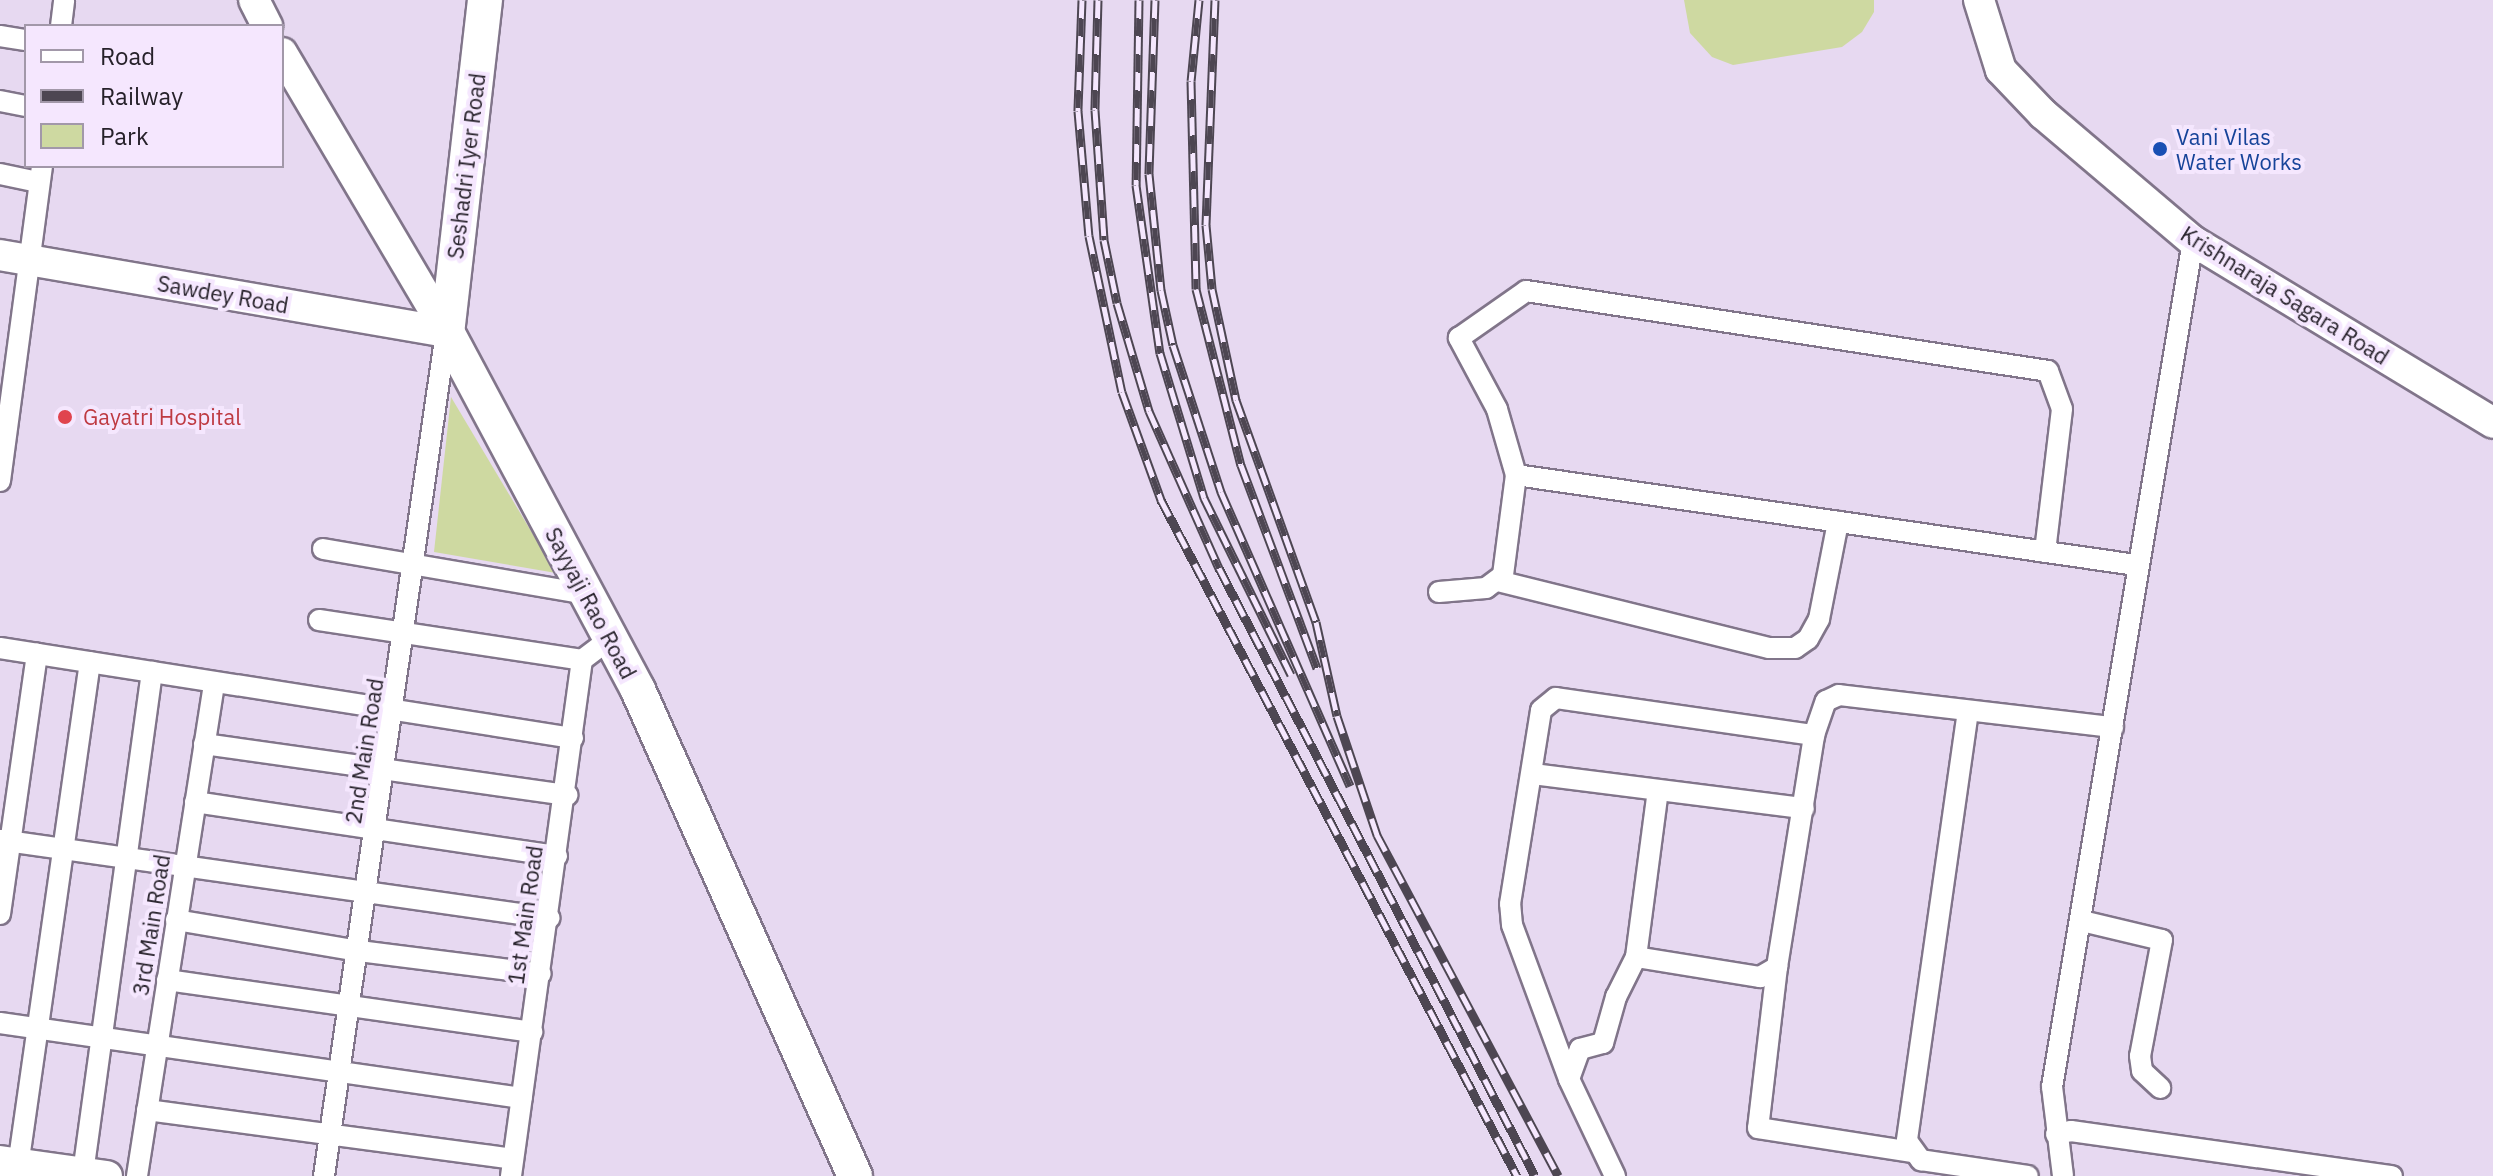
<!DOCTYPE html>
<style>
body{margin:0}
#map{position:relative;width:2493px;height:1176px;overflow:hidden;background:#e7d9f1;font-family:"IBM Plex Sans",sans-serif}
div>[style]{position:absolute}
.green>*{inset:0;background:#ced9a1}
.roads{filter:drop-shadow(2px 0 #81758a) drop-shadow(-2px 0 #81758a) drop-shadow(0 2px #81758a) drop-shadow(0 -2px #81758a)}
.street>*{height:20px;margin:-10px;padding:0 10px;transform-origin:10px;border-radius:10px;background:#fff}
.secondary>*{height:30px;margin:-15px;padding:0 15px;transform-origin:15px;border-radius:15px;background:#fff}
.primary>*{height:34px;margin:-17px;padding:0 17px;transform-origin:17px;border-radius:17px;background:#fff}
.rail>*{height:9px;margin-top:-4.5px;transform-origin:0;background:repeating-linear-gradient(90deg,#f5e7fe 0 18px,#4d4652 0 36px);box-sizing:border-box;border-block:2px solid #4d4652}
.dots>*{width:22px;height:22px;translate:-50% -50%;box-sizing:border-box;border:4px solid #f5e7fe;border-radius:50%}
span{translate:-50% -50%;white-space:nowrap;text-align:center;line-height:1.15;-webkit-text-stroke:8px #f5e7fe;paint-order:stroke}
.transit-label{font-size:22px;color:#164399}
.left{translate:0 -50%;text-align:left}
.street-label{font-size:22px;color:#26212a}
.health-label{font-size:22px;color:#be3a42}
.legend{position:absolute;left:24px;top:24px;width:260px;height:144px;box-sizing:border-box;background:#f5e7fe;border:2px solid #a298a9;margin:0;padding:10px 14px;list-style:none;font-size:24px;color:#26212a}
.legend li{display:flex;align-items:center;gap:16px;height:40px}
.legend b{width:40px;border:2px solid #a298a9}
</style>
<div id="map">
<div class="green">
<i style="clip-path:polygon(1684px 0,1874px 0,1874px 12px,1862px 32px,1842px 47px,1733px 65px,1712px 57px,1690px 33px)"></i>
<i style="clip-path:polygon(451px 397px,556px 573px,434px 552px)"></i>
</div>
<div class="roads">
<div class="street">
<i style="left:61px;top:26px;width:26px;rotate:-83deg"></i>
<i style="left:0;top:36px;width:26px;rotate:9deg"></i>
<i style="left:0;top:101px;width:26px;rotate:11deg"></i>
<i style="left:0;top:174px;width:40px;rotate:12deg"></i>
<i style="left:1516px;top:475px;width:626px;rotate:8.26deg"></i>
<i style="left:0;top:481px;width:318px;rotate:-82.4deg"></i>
<i style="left:323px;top:549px;width:267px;rotate:9.7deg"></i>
<i style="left:1498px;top:581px;width:279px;rotate:13.9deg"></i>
<i style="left:1769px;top:648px;width:26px"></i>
<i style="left:1795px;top:648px;width:16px;rotate:-35deg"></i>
<i style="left:1808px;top:639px;width:23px;rotate:-61deg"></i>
<i style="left:1819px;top:619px;width:99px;rotate:-78.9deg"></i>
<i style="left:1439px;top:592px;width:47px;rotate:-4.9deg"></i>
<i style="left:1486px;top:588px;width:21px;rotate:-37deg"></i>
<i style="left:1503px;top:575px;width:101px;rotate:-82.6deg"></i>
<i style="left:1516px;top:475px;width:69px;rotate:-106.1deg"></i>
<i style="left:1497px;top:409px;width:81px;rotate:-118.2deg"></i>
<i style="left:1459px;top:338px;width:82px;rotate:-35deg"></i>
<i style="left:1526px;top:291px;width:528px;rotate:8.71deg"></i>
<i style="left:2048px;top:371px;width:40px;rotate:69.8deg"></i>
<i style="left:2062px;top:409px;width:144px;rotate:96.8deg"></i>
<i style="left:319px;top:620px;width:266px;rotate:8.6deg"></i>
<i style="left:582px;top:660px;width:34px;rotate:-37deg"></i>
<i style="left:0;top:648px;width:580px;rotate:8.93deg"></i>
<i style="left:1968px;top:711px;width:434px;rotate:98.1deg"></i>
<i style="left:1907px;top:1141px;width:24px;rotate:54deg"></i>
<i style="left:1921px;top:1160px;width:108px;rotate:8.5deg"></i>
<i style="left:204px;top:744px;width:367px;rotate:8deg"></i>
<i style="left:1533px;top:774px;width:273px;rotate:7.2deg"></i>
<i style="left:195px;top:802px;width:366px;rotate:8.5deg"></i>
<i style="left:0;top:840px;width:555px;rotate:8.09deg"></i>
<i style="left:0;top:914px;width:263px;rotate:-81.9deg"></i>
<i style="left:176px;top:920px;width:186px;rotate:9.6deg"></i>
<i style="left:359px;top:951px;width:183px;rotate:7.2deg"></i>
<i style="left:2082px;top:921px;width:82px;rotate:13.4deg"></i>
<i style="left:2162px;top:940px;width:118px;rotate:100.7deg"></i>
<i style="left:2140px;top:1056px;width:15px;rotate:82deg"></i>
<i style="left:2142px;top:1071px;width:25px;rotate:43deg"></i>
<i style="left:1636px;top:957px;width:126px;rotate:9.2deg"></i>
<i style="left:1760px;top:977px;width:20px;rotate:-30deg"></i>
<i style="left:1777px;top:967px;width:235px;rotate:-80.9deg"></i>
<i style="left:1814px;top:735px;width:36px;rotate:-71deg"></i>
<i style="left:1826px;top:701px;width:14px;rotate:-25deg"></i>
<i style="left:1839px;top:695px;width:276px;rotate:6.7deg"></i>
<i style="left:1777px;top:967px;width:162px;rotate:96.7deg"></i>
<i style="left:1758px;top:1128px;width:155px;rotate:8.9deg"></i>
<i style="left:167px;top:980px;width:369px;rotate:8.1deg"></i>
<i style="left:0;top:1023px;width:527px;rotate:8.18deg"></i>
<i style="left:1569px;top:1079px;width:32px;rotate:-70deg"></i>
<i style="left:1580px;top:1049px;width:24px;rotate:-15deg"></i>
<i style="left:1603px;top:1043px;width:48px;rotate:-74.2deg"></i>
<i style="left:1616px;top:997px;width:45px;rotate:-63.4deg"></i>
<i style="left:1636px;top:957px;width:168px;rotate:-82.5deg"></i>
<i style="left:147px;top:1110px;width:369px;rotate:7.6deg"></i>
<i style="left:2056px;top:1134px;width:15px;rotate:-11deg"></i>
<i style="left:2071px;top:1131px;width:324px;rotate:8deg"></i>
<i style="left:17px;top:1173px;width:516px;rotate:-81.87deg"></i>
<i style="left:83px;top:1173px;width:506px;rotate:-82.16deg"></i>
<i style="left:137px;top:1176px;width:500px;rotate:-81.1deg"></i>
<i style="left:324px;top:1176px;width:852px;rotate:-81.77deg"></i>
<i style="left:511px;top:1176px;width:521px;rotate:-82.17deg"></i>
<i style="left:1615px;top:1176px;width:107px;rotate:-115.4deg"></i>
<i style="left:1569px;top:1079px;width:164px;rotate:-110.3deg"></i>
<i style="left:1512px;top:925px;width:21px;rotate:-95deg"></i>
<i style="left:1510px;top:904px;width:196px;rotate:-80.9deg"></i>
<i style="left:1541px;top:710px;width:19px;rotate:-39deg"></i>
<i style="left:1556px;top:698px;width:261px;rotate:8.2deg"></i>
<i style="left:2063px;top:1176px;width:90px;rotate:-97deg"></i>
<i style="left:2052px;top:1087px;width:858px;rotate:-80.54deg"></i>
</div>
<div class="secondary">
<i style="left:254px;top:0;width:29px;rotate:63deg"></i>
<i style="left:1979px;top:0;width:73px;rotate:72.6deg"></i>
<i style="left:2001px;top:70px;width:61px;rotate:46.3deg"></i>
<i style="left:2043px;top:114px;width:197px;rotate:40.3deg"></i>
<i style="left:2193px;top:241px;width:351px;rotate:31.2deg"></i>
<i style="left:282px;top:53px;width:324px;rotate:59.4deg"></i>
<i style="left:0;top:255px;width:454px;rotate:9.8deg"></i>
<i style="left:0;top:1161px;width:108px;rotate:8deg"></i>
</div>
<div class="primary">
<i style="left:485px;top:0;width:334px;rotate:96.5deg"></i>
<i style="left:447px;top:332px;width:406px;rotate:61.9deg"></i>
<i style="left:638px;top:690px;width:532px;rotate:65.94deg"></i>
</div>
</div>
<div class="rail">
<i style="left:1082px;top:0;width:111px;rotate:92.1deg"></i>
<i style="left:1078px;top:111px;width:125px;rotate:85deg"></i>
<i style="left:1089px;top:236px;width:159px;rotate:78.1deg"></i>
<i style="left:1122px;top:392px;width:115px;rotate:70.1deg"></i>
<i style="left:1161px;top:500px;width:764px;rotate:62.23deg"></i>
<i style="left:1098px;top:0;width:110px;rotate:91.6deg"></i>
<i style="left:1095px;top:110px;width:130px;rotate:86deg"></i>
<i style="left:1104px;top:240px;width:64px;rotate:78.3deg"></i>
<i style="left:1117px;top:303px;width:113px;rotate:73.5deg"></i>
<i style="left:1149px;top:411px;width:172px;rotate:66deg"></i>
<i style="left:1219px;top:568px;width:685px;rotate:62.54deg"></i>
<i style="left:1139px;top:0;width:185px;rotate:90.9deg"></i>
<i style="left:1136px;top:185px;width:170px;rotate:81.9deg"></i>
<i style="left:1160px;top:353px;width:152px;rotate:73.1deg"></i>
<i style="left:1204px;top:498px;width:197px;rotate:63.8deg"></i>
<i style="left:1155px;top:0;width:174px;rotate:92deg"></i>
<i style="left:1149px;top:174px;width:117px;rotate:84.1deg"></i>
<i style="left:1161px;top:290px;width:56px;rotate:77.7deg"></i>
<i style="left:1173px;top:345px;width:155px;rotate:71.9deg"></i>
<i style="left:1221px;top:492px;width:321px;rotate:66.3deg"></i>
<i style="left:1199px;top:0;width:81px;rotate:95.6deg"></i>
<i style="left:1191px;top:81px;width:208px;rotate:88.6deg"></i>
<i style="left:1196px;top:289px;width:182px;rotate:75.7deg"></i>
<i style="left:1241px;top:465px;width:217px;rotate:69.5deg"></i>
<i style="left:1215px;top:0;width:225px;rotate:92.3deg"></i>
<i style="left:1206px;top:225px;width:64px;rotate:84.6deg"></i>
<i style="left:1212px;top:289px;width:114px;rotate:77.8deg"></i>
<i style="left:1236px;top:400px;width:236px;rotate:70.2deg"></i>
<i style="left:1316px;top:622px;width:96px;rotate:77.4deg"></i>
<i style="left:1337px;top:716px;width:126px;rotate:71.4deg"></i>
<i style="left:1377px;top:835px;width:386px;rotate:62deg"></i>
</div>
<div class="dots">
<i style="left:2160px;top:149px;background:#1a4fb4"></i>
<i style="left:65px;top:417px;background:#e0444e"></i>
</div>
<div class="transit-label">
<span class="left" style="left:2176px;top:149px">Vani Vilas<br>Water Works</span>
</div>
<div class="street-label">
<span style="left:466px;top:166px;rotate:-83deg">Seshadri Iyer Road</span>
<span style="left:223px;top:294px;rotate:10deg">Sawdey Road</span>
<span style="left:2285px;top:295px;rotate:32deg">Krishnaraja Sagara Road</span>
<span style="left:591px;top:603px;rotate:62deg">Sayyaji Rao Road</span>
<span style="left:364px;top:751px;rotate:-81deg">2nd Main Road</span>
<span style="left:525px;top:915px;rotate:-82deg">1st Main Road</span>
<span style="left:151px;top:925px;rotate:-81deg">3rd Main Road</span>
</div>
<div class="health-label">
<span class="left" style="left:83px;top:417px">Gayatri Hospital</span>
</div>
<ul class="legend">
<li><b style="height:10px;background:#fff"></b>Road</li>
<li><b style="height:10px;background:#4d4652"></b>Railway</li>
<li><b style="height:22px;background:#ced9a1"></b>Park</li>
</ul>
</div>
